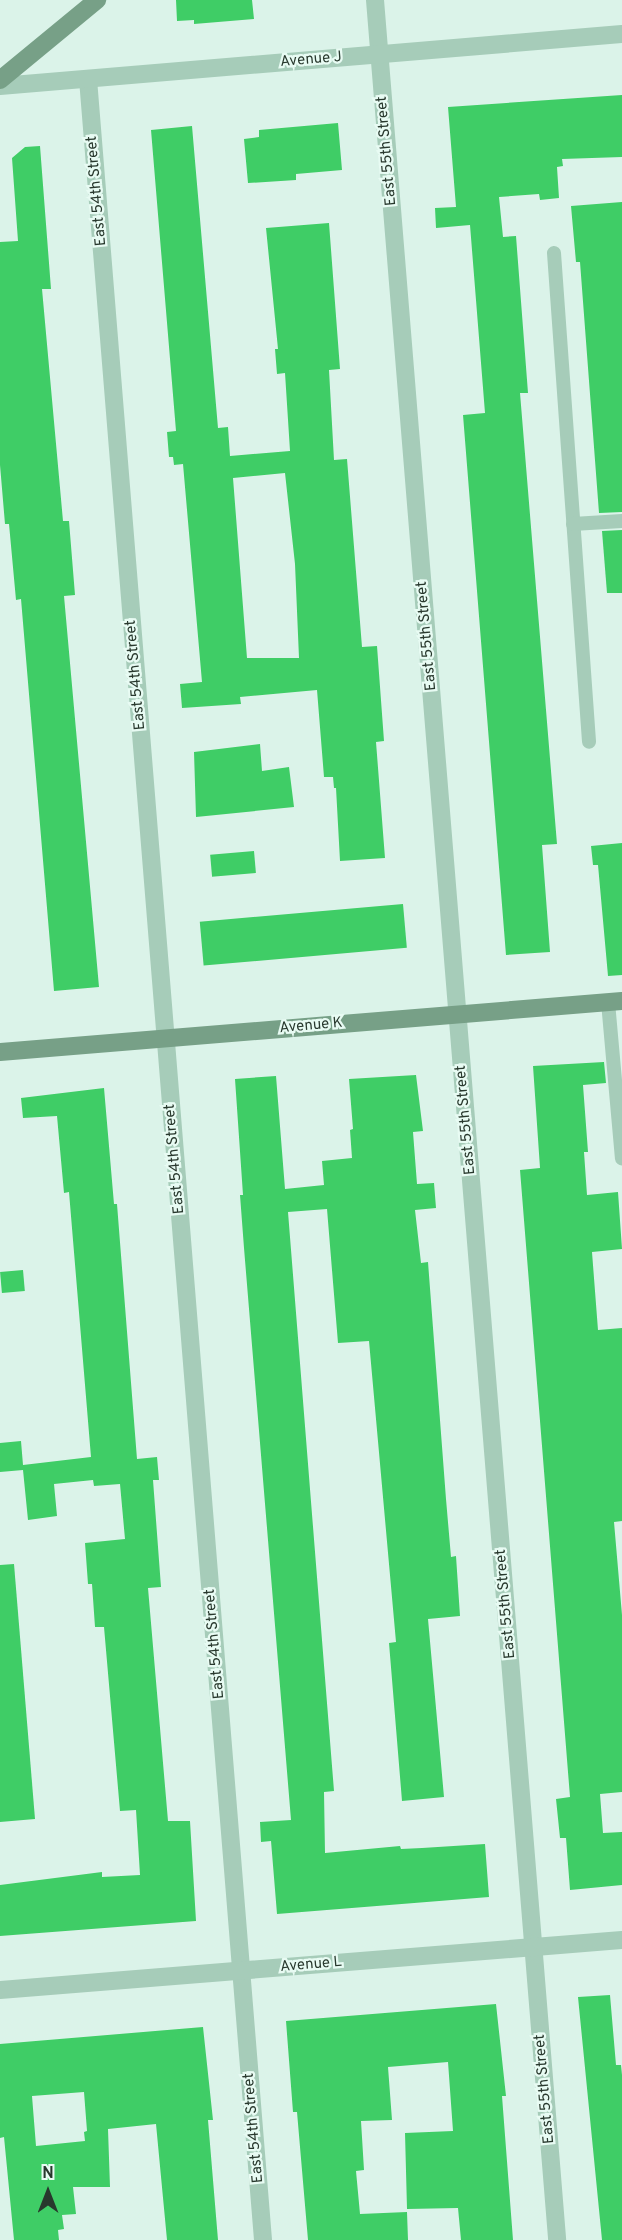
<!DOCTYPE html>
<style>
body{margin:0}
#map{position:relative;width:622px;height:2240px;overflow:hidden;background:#dbf3e9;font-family:Overpass,sans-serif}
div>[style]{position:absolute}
.building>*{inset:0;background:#3fcd66;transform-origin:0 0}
.lane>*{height:14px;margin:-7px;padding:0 7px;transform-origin:7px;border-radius:7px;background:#a6ccb9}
.street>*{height:18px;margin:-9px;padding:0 9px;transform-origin:9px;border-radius:9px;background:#a6ccb9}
.secondary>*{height:18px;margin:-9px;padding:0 9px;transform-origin:9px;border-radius:9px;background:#77a087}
span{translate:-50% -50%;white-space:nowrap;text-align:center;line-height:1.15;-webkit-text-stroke:4.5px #e8fbf3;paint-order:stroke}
.street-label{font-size:15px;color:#28382d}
.north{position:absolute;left:18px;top:2162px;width:60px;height:60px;-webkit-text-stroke:4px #e8fbf3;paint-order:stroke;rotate:0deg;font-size:16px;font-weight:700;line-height:24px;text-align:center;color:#28382d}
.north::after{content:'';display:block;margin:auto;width:21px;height:27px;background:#28382d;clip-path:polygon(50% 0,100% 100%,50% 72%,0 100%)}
</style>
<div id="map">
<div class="building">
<i style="clip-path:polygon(176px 0,252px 0,254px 19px,194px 24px,194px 20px,177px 21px)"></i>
<i style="clip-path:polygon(622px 95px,622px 157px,562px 159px,563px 166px,557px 167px,559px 198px,540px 200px,539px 194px,499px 197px,503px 237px,516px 236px,528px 393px,520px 393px,557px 844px,542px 845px,550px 952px,506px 955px,463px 415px,485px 413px,470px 225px,436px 228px,435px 208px,456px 207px,448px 107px)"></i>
<i style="clip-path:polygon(338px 123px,342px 170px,296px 174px,296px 180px,248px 183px,244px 139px,259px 137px,259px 130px)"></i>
<i style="clip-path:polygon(evenodd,192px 126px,218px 428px,228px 427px,230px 456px,290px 451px,285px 373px,277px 374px,275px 349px,278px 349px,266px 228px,329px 223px,340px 369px,329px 370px,334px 460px,347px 459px,362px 647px,377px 646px,384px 741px,376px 742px,385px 858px,340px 861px,336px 788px,334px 788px,333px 777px,324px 777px,317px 690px,240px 697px,241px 704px,182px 708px,180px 684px,202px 682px,183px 464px,174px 465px,173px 457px,169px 457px,167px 432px,176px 431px,151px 130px,192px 126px,285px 473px,295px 564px,299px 658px,247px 658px,233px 478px,285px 473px)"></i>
<i style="clip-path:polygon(40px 146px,51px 289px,42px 289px,63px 521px,69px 521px,75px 595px,64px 596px,99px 987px,54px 991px,21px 599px,16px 600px,9px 524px,5px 524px,0 465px,0 242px,18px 241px,12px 158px,25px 147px)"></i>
<i style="clip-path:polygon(622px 202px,622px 512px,599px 513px,580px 262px,576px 262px,571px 206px)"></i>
<i style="clip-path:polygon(622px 530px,622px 593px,607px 593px,602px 531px)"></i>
<i style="clip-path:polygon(260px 744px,262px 771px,289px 767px,294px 807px,196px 817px,194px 752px)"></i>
<i style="clip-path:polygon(622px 843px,622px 975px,608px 976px,598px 865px,593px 865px,591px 846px)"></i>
<i style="left:254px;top:851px;width:22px;height:44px;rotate:85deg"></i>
<i style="left:403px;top:904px;width:44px;height:204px;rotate:85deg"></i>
<i style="clip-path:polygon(604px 1062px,606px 1083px,583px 1085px,588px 1152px,584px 1152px,587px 1195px,618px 1192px,622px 1249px,592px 1252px,598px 1330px,622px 1328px,622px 1521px,614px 1522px,622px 1615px,622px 1792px,600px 1794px,603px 1833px,622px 1832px,622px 1885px,570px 1890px,566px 1838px,560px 1838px,556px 1799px,570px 1797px,520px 1170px,540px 1168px,533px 1066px)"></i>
<i style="clip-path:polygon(416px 1075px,423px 1131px,413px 1132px,417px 1184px,434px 1183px,436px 1208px,415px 1210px,421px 1263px,428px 1262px,446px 1499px,451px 1557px,456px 1556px,460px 1616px,428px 1619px,444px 1797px,402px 1801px,389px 1643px,396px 1642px,369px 1341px,338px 1343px,327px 1209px,288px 1212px,334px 1791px,324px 1792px,325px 1853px,400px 1846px,401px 1849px,422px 1848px,485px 1844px,489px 1897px,277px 1914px,271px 1841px,261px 1842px,260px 1822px,291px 1820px,244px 1248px,240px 1195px,243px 1195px,235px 1079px,276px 1076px,285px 1189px,324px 1185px,322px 1161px,352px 1158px,350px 1130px,353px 1129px,349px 1079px)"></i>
<i style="clip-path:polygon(104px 1088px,114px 1204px,117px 1204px,137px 1459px,157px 1457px,159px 1480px,153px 1480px,161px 1587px,148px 1588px,168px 1821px,190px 1821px,196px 1921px,0 1936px,0 1885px,102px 1872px,102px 1877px,140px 1875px,136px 1810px,120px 1811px,104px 1627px,95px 1627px,92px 1584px,88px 1584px,85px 1543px,125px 1539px,120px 1484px,94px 1486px,93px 1480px,54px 1484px,57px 1516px,28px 1520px,23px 1470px,0 1472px,0 1443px,21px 1441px,23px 1465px,91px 1457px,69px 1192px,64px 1193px,57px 1116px,23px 1118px,21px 1098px)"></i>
<i style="left:23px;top:1270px;width:21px;height:23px;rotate:85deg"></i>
<i style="clip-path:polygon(14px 1564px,35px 1819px,0 1822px,0 1565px)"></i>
<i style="clip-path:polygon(610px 1995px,616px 2065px,621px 2065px,622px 2075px,622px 2240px,602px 2240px,578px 1997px)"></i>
<i style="clip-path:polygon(496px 2004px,506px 2096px,502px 2096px,513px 2240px,461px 2240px,458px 2208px,407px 2209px,405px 2133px,453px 2131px,448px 2062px,388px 2067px,392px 2120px,361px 2121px,364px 2170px,356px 2171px,360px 2214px,407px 2212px,408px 2240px,308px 2240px,297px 2112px,293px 2112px,286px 2021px)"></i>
<i style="clip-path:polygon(evenodd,203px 2027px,213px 2120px,208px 2120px,218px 2240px,167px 2240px,156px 2124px,108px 2129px,110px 2187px,73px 2187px,76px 2214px,62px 2215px,64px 2229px,58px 2230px,59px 2240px,14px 2240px,4px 2137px,0 2138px,0 2044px,203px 2027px,84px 2092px,87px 2131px,84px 2132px,85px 2141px,36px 2146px,32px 2096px,84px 2092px)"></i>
</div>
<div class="lane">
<i style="left:554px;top:253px;width:490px;rotate:85.9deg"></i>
<i style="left:573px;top:524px;width:49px;rotate:-3.5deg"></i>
<i style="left:608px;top:1002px;width:157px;rotate:84.9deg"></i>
</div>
<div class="street">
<i style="left:375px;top:0;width:2247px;rotate:85.35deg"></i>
<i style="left:88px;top:79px;width:2168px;rotate:85.37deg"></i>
<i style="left:0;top:86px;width:624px;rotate:-4.78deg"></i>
<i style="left:0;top:1990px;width:624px;rotate:-4.6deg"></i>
</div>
<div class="secondary">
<i style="left:0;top:80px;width:126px;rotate:-39.5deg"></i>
<i style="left:0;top:1052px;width:624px;rotate:-4.69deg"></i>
</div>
<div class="street-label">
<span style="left:311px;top:60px;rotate:-5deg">Avenue J</span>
<span style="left:387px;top:151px;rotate:-95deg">East 55th Street</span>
<span style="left:97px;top:191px;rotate:-95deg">East 54th Street</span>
<span style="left:427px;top:636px;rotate:-95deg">East 55th Street</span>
<span style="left:136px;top:675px;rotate:-95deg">East 54th Street</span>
<span style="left:311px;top:1026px;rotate:-5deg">Avenue K</span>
<span style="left:466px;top:1120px;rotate:-95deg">East 55th Street</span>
<span style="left:175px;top:1159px;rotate:-95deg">East 54th Street</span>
<span style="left:506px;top:1604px;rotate:-95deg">East 55th Street</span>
<span style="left:215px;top:1644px;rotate:-95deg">East 54th Street</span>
<span style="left:311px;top:1965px;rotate:-5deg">Avenue L</span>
<span style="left:545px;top:2089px;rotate:-95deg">East 55th Street</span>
<span style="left:254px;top:2128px;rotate:-95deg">East 54th Street</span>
</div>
<div class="north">N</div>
</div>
